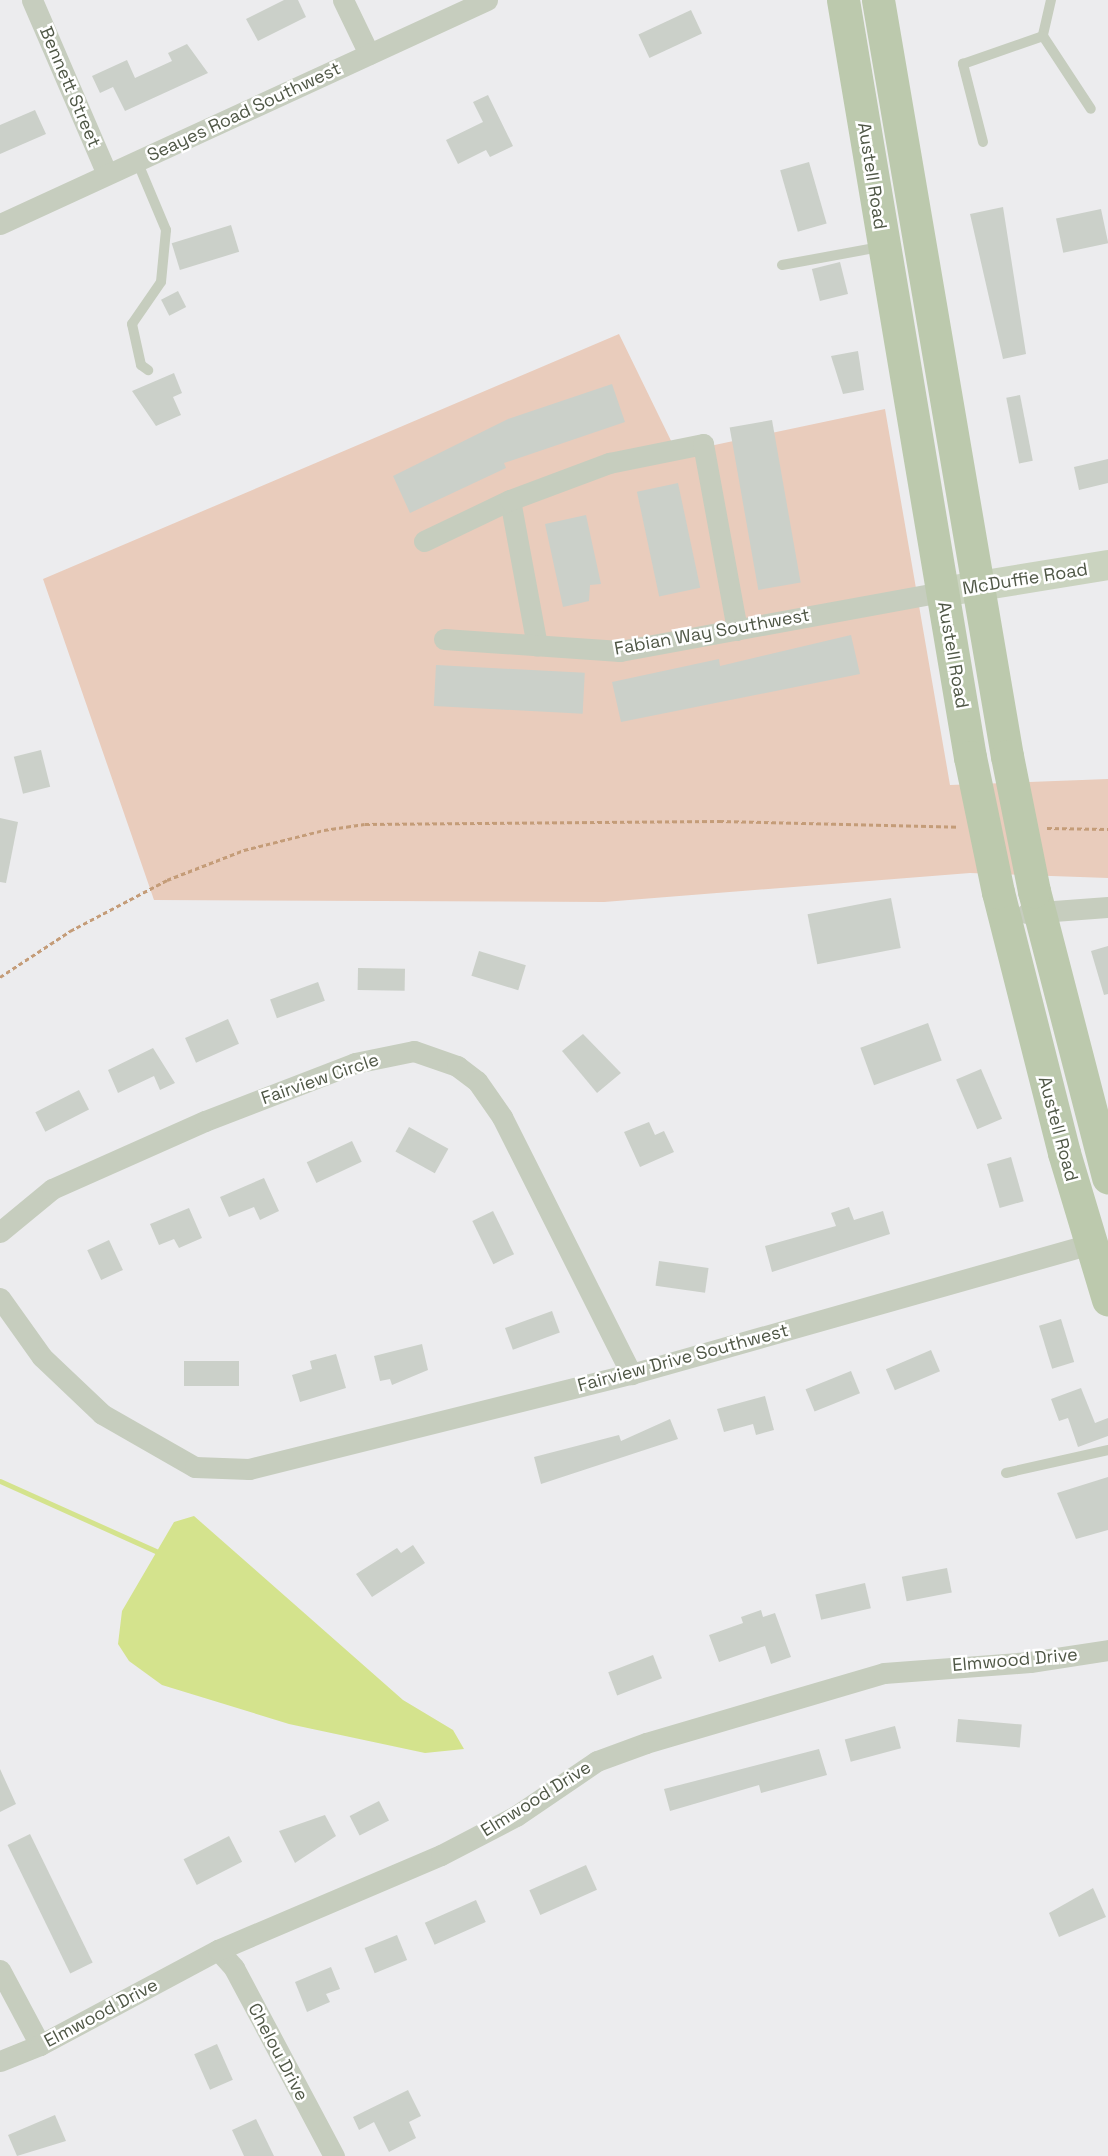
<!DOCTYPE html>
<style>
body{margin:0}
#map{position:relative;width:1108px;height:2156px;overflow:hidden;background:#ececee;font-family:"Space Grotesk",sans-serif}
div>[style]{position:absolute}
.green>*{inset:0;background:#e9ccbc}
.water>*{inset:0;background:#d4e38d}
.stream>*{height:5px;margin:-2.5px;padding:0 2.5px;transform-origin:2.5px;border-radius:2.5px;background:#d4e38d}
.building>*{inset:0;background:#cbd0c9;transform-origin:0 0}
.path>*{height:3px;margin-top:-1.5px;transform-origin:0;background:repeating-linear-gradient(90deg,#c49c78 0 4.5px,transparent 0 7.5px)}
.lane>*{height:10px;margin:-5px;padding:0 5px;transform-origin:5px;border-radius:5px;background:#c6cdbe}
.street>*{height:21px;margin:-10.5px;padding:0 10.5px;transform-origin:10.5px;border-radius:10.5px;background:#c6cdbe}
.secondary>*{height:30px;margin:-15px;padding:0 15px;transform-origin:15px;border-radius:15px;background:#cad3bf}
.primary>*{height:33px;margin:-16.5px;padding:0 16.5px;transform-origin:16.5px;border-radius:16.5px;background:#bcc9ad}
.primary-bridge>*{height:33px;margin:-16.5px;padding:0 16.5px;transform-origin:16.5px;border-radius:16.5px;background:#bcc9ad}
span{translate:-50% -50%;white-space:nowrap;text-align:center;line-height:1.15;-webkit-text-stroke:5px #fff;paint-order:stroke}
.street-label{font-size:18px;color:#4f5746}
</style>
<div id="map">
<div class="green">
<i style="clip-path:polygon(619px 334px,677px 453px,885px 409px,950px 785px,1108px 779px,1108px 878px,970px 873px,604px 902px,154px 900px,43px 579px)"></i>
</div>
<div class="water">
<i style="clip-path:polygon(194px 1516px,403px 1700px,453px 1730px,464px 1749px,425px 1753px,289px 1724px,162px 1685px,129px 1661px,118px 1644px,122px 1611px,174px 1522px)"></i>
</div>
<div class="stream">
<i style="left:0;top:1481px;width:171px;rotate:24.2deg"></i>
</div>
<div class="building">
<i style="clip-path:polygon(284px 0,298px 0,306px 17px,258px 41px,246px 19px)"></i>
<i style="left:691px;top:10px;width:26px;height:58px;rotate:65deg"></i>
<i style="clip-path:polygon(187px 44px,208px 73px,125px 111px,113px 87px,100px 93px,92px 76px,127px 60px,135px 78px,172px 61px,168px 53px)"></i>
<i style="clip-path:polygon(488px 95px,513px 146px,490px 157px,486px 150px,458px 164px,446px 140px,483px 122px,473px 102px)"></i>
<i style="clip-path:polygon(35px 110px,46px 134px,0 154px,0 125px)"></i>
<i style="left:809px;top:162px;width:64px;height:30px;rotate:74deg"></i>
<i style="clip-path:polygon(1003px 207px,1026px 354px,1003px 359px,970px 214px)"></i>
<i style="left:1101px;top:209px;width:35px;height:46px;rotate:78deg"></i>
<i style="left:231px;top:225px;width:28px;height:62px;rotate:73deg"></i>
<i style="left:840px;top:262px;width:33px;height:29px;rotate:76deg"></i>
<i style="left:178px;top:291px;width:18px;height:19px;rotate:63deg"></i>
<i style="clip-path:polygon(858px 351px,864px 390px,843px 394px,831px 356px)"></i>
<i style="clip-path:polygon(174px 373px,182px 393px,173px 397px,181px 415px,156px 426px,132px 391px)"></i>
<i style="clip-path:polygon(612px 384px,625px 422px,504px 463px,506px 468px,410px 513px,393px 476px,508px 419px)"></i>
<i style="left:1020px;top:395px;width:67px;height:14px;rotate:79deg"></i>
<i style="left:772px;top:420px;width:165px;height:43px;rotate:80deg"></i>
<i style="clip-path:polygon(1108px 459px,1108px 483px,1079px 490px,1074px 467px)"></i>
<i style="left:678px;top:483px;width:107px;height:42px;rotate:78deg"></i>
<i style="clip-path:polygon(586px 515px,601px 584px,590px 585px,589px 601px,563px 607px,545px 524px)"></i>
<i style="clip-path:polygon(851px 635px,860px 674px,621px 722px,612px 682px,719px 659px,720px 666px)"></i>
<i style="left:436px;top:665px;width:149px;height:41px;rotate:3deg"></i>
<i style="left:41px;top:750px;width:38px;height:28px;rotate:76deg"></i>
<i style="clip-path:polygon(0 818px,18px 822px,6px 883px,0 882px)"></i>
<i style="left:891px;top:898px;width:51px;height:85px;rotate:79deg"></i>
<i style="clip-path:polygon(1108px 946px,1108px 994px,1104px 995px,1091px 951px)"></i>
<i style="left:479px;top:951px;width:49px;height:26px;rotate:17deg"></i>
<i style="left:358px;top:968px;width:47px;height:22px;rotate:1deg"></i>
<i style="left:318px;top:982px;width:20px;height:51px;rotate:70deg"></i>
<i style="left:228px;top:1019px;width:27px;height:47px;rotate:66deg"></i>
<i style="left:928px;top:1023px;width:40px;height:72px;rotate:70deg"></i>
<i style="clip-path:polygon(583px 1034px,621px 1073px,597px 1093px,562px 1051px)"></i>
<i style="clip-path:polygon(153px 1048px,175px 1083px,160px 1090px,154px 1076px,118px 1093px,108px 1070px)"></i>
<i style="left:981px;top:1069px;width:54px;height:27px;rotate:67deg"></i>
<i style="left:79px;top:1090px;width:22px;height:49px;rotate:63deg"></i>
<i style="clip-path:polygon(649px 1122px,655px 1135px,664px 1131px,674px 1152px,640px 1167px,624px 1132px)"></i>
<i style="left:409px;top:1127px;width:45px;height:28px;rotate:29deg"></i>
<i style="left:352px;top:1141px;width:23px;height:50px;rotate:65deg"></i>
<i style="left:1011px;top:1157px;width:46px;height:25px;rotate:74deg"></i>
<i style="clip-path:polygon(264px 1178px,279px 1211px,260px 1220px,254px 1207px,229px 1217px,220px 1197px)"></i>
<i style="clip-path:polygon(849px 1207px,854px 1220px,883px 1211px,890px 1234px,772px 1272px,765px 1246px,836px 1226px,831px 1213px)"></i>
<i style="clip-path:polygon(189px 1208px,202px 1238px,179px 1248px,174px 1239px,159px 1245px,150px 1224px)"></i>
<i style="left:493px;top:1211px;width:48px;height:23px;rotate:64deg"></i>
<i style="left:109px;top:1240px;width:33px;height:24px;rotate:65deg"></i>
<i style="left:659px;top:1261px;width:50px;height:25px;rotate:8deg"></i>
<i style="left:552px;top:1311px;width:23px;height:50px;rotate:70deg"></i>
<i style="left:1061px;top:1319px;width:45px;height:23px;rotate:73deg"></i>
<i style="clip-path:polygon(422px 1344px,428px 1370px,392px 1385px,390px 1379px,380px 1381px,374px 1356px)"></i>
<i style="left:931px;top:1350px;width:23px;height:49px;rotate:67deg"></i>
<i style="clip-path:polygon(336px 1354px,346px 1388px,300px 1402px,292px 1375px,312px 1369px,310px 1361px)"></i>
<i style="left:239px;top:1361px;width:25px;height:55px;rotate:90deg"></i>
<i style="left:851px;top:1371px;width:24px;height:49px;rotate:68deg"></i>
<i style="clip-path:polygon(1081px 1388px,1095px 1423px,1108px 1418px,1108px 1436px,1078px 1447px,1068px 1418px,1059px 1421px,1051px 1399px)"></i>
<i style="clip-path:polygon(765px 1396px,774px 1430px,756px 1435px,753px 1424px,724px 1432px,717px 1409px)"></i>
<i style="clip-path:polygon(670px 1419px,678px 1439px,541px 1484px,534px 1457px,619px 1435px,621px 1441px)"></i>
<i style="clip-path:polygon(1108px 1477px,1108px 1530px,1076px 1539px,1057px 1493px)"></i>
<i style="clip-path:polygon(413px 1545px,425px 1563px,372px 1597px,356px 1574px,397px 1548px,401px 1553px)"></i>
<i style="left:947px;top:1568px;width:25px;height:46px;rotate:79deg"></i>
<i style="left:865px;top:1583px;width:26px;height:51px;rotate:77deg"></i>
<i style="clip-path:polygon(761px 1610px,763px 1617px,775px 1613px,791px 1657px,771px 1664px,765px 1646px,719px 1662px,709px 1635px,743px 1623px,741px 1617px)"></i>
<i style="left:653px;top:1655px;width:25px;height:48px;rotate:69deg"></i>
<i style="left:958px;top:1719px;width:64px;height:23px;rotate:5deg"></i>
<i style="left:895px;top:1726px;width:23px;height:52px;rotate:75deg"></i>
<i style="clip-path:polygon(819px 1749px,827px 1775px,761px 1793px,759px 1785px,670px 1811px,664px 1789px)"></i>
<i style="clip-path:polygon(0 1769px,16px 1804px,0 1812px)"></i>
<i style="left:379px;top:1801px;width:22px;height:33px;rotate:63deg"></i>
<i style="clip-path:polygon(325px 1815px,336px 1836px,295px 1863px,279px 1831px)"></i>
<i style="left:30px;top:1834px;width:143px;height:25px;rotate:64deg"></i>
<i style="left:229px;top:1836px;width:29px;height:51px;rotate:63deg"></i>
<i style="left:586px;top:1865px;width:27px;height:62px;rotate:66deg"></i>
<i style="clip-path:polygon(1093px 1888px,1106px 1917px,1059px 1937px,1049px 1913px)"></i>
<i style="left:476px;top:1900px;width:24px;height:56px;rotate:66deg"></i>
<i style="left:397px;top:1935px;width:27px;height:35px;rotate:68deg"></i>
<i style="clip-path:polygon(331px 1967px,340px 1989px,326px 1994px,330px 2002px,307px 2012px,295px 1982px)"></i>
<i style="left:217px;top:2044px;width:39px;height:25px;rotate:66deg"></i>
<i style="clip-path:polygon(408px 2090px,421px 2116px,409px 2122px,416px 2138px,389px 2152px,374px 2122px,359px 2130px,353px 2117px)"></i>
<i style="clip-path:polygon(55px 2115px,66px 2141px,17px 2156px,8px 2135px)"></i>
<i style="clip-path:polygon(256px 2119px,274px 2156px,244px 2156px,232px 2130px)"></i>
</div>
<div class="path">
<i style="left:1047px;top:828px;width:61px;rotate:0.9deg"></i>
<i style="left:0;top:977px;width:84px;rotate:-33.3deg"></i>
<i style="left:70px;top:931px;width:110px;rotate:-27.7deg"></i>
<i style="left:167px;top:880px;width:83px;rotate:-21.3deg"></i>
<i style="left:244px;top:850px;width:82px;rotate:-14deg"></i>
<i style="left:324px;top:830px;width:41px;rotate:-8.3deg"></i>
<i style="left:365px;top:824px;width:354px;rotate:-0.5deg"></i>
<i style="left:719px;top:821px;width:240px;rotate:1.4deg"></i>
</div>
<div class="lane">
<i style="left:1051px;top:0;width:37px;rotate:103deg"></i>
<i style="left:1043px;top:36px;width:87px;rotate:56.7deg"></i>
<i style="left:983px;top:142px;width:81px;rotate:-104.4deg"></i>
<i style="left:963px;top:64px;width:85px;rotate:-19.3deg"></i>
<i style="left:137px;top:161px;width:75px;rotate:67.2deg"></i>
<i style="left:166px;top:230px;width:52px;rotate:95.5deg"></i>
<i style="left:161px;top:282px;width:51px;rotate:124.6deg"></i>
<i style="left:132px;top:324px;width:42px;rotate:77.6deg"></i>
<i style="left:141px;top:365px;width:9px;rotate:36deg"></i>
<i style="left:782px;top:265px;width:100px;rotate:-10.4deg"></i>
<i style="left:1006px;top:1473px;width:105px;rotate:-12.7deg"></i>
</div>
<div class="street">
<i style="left:32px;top:0;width:189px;rotate:66.7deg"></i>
<i style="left:343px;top:0;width:60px;rotate:64.3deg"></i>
<i style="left:0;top:224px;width:536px;rotate:-24.7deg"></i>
<i style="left:510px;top:500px;width:148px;rotate:79.5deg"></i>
<i style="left:424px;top:541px;width:95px;rotate:-25.5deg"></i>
<i style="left:510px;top:500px;width:106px;rotate:-20.5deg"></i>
<i style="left:609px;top:463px;width:96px;rotate:-11.4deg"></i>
<i style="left:703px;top:444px;width:189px;rotate:79.6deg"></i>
<i style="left:444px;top:639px;width:176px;rotate:3.9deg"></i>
<i style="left:620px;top:651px;width:327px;rotate:-10.4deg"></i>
<i style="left:1027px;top:913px;width:81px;rotate:-4.2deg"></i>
<i style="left:0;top:1232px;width:67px;rotate:-39.6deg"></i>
<i style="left:52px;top:1189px;width:167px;rotate:-24deg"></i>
<i style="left:205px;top:1121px;width:161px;rotate:-21.1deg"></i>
<i style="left:355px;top:1063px;width:60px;rotate:-11.5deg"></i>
<i style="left:414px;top:1051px;width:46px;rotate:19.2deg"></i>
<i style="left:457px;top:1066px;width:25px;rotate:37deg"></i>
<i style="left:477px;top:1081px;width:44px;rotate:55.2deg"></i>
<i style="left:502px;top:1117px;width:288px;rotate:63.3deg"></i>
<i style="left:0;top:1298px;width:72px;rotate:54.6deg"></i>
<i style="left:42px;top:1357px;width:83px;rotate:43.5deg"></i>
<i style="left:102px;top:1414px;width:107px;rotate:29.7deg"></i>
<i style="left:195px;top:1467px;width:54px;rotate:2.1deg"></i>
<i style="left:249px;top:1469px;width:394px;rotate:-14deg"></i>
<i style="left:631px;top:1374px;width:477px;rotate:-15.8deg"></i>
<i style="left:218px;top:1950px;width:24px;rotate:48deg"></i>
<i style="left:234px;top:1968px;width:213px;rotate:62deg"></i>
<i style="left:0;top:1970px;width:85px;rotate:61.9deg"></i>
<i style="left:0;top:2061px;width:43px;rotate:-21.8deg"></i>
<i style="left:40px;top:2045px;width:202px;rotate:-28.1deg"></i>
<i style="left:218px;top:1950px;width:242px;rotate:-23.1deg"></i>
<i style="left:441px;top:1855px;width:85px;rotate:-27.5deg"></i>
<i style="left:516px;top:1816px;width:98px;rotate:-34.2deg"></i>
<i style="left:597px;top:1761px;width:52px;rotate:-20.2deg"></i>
<i style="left:646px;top:1743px;width:248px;rotate:-16.4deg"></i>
<i style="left:884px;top:1673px;width:146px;rotate:-4.3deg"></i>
<i style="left:1030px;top:1662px;width:79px;rotate:-8.7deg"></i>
</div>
<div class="secondary">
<i style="left:942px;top:592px;width:168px;rotate:-9.2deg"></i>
</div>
<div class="primary">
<i style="left:843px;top:0;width:768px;rotate:80.48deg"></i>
<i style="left:878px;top:0;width:767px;rotate:80.32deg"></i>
<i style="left:1034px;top:891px;width:296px;rotate:75.5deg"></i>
<i style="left:998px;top:892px;width:269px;rotate:75.8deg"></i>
<i style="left:1064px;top:1153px;width:153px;rotate:73.3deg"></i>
</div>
<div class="primary-bridge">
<i style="left:1007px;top:756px;width:138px;rotate:78.7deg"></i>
<i style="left:970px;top:757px;width:138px;rotate:78.3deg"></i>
</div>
<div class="street-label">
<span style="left:70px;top:87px;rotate:67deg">Bennett Street</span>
<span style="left:244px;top:112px;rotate:-25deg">Seayes Road Southwest</span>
<span style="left:872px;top:176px;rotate:81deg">Austell Road</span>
<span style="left:1025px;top:579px;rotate:-9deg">McDuffie Road</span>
<span style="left:712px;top:632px;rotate:-10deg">Fabian Way Southwest</span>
<span style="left:953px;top:655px;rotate:80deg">Austell Road</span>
<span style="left:320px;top:1079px;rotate:-19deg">Fairview Circle</span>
<span style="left:1058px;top:1129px;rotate:75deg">Austell Road</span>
<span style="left:683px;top:1358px;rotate:-15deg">Fairview Drive Southwest</span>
<span style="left:1015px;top:1660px;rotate:-5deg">Elmwood Drive</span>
<span style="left:536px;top:1799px;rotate:-32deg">Elmwood Drive</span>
<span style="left:101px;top:2013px;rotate:-28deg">Elmwood Drive</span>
<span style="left:278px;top:2052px;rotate:62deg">Chelou Drive</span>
</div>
</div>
